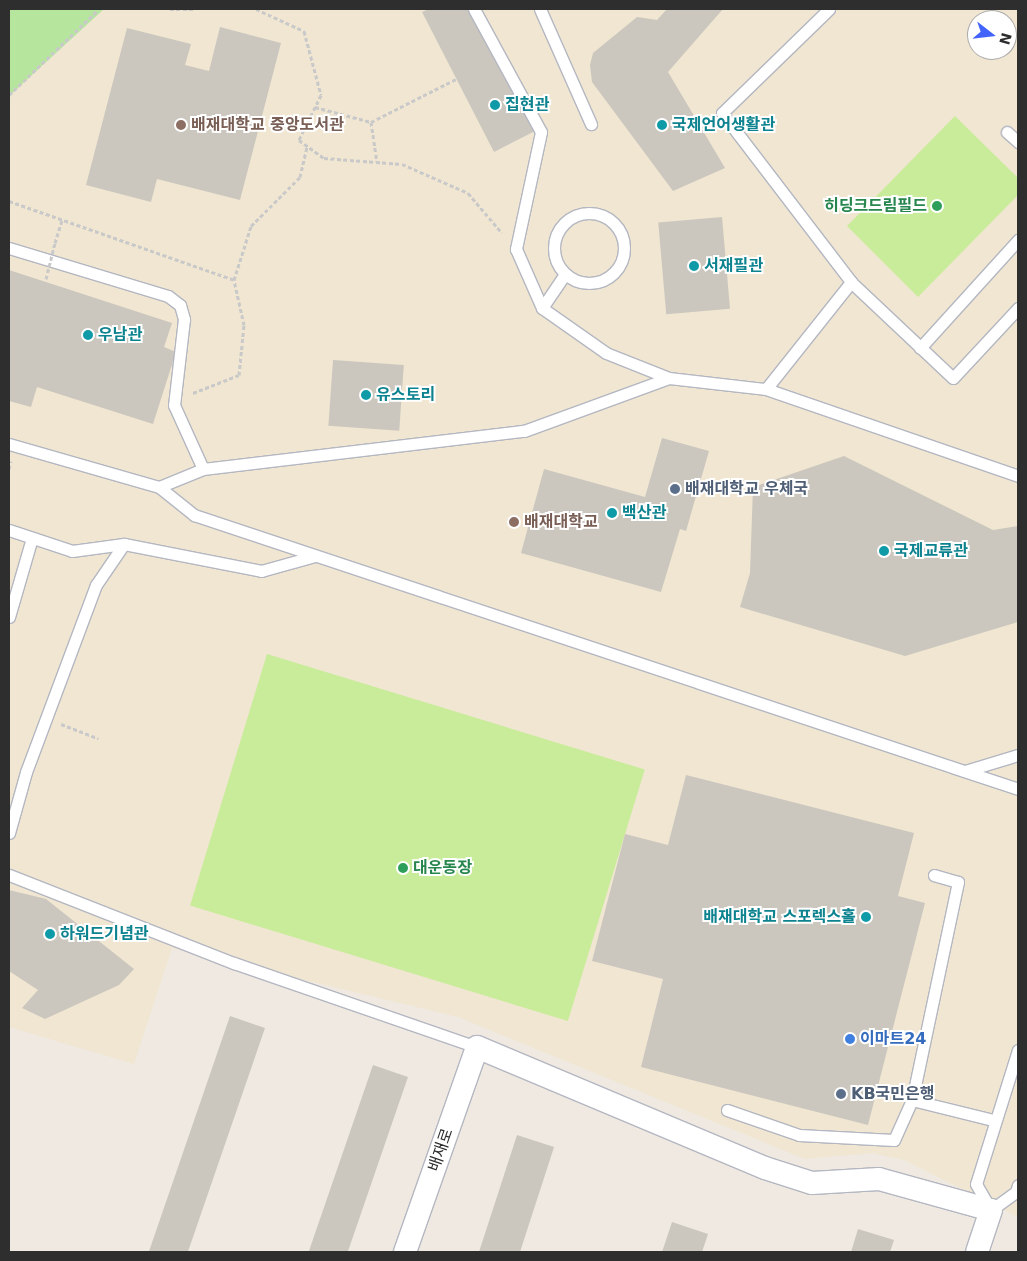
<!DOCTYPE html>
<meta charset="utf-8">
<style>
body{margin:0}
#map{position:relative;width:1027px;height:1261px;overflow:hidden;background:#efe9e1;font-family:"DejaVu Sans","Noto Sans KR",sans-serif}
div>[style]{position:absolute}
.education>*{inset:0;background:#f0e6d1}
.green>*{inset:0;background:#b6e59e}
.pitch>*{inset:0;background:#c9ec9a;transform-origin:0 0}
.building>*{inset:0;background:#cbc7bf;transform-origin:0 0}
.path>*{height:3px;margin-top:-1.5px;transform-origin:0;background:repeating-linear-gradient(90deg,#c9c9c9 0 4px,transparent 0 6.5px)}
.roads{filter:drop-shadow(1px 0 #b4b7c1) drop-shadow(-1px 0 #b4b7c1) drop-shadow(0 1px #b4b7c1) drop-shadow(0 -1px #b4b7c1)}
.service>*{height:11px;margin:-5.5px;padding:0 5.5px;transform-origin:5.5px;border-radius:5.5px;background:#fff}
.service>.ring{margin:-5.5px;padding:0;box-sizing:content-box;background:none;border:11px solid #fff;border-radius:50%}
.minor>*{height:22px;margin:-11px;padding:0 11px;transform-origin:11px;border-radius:11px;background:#fff}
.path-bridge>*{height:3px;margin-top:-1.5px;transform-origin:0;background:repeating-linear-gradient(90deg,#c9c9c9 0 4px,transparent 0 6.5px)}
.dots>*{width:14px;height:14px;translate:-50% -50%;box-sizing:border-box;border:2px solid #fff;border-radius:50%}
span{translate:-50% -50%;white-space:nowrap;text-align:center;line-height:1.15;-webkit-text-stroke:4px #fff;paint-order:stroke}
.culture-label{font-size:16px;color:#0d838f;font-weight:700}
.left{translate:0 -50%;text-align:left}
.right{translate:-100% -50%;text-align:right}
.education-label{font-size:16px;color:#785e54;font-weight:700}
.leisure-label{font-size:16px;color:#27864d;font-weight:700}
.service-label{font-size:16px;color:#4e5e75;font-weight:700}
.shop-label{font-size:16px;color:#366cbe;font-weight:700}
.street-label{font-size:16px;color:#2e2e2e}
.frame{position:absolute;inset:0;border:10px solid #2e2e2e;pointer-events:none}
.north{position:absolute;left:967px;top:10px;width:50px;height:50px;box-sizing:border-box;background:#fff;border:1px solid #ababab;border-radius:50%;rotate:106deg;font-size:14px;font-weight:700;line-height:20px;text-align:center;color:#2e2e2e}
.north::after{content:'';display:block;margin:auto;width:18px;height:22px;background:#4264fb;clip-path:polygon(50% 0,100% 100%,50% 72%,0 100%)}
</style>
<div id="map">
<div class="education">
<i style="clip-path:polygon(evenodd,104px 9px,1018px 9px,1018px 1217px,904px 1160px,872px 1153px,805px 1159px,458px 1017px,172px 948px,134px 1064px,9px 1027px,9px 96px,104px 9px,977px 20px,1007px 20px,1007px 50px,977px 50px,977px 20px)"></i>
</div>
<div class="green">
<i style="clip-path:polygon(9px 9px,104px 9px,9px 96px)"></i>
</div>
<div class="pitch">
<i style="clip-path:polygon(955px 116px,1018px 178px,1018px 195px,918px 297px,847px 226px)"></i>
<i style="left:267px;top:654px;width:395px;height:263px;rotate:17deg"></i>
</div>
<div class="building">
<i style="clip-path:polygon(429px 9px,472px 9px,535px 131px,494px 152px,422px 12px)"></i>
<i style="clip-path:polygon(667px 9px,723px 9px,668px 72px,725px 168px,673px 191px,592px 82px,590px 65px,593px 53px,637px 17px,657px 20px)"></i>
<i style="clip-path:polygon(220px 27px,281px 43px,240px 200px,157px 179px,151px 202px,86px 185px,127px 28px,191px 44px,185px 65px,209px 71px)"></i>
<i style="left:722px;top:217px;width:92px;height:64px;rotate:85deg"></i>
<i style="clip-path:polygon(9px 270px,172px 323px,164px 347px,176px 352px,153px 424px,37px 387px,31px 407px,9px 401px)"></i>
<i style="left:333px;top:360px;width:71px;height:66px;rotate:4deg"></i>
<i style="clip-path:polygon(662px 438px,709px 451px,686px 531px,680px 529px,661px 592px,521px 553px,544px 469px,645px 497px)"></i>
<i style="clip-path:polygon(844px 456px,993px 530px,1018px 526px,1018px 622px,905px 656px,740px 607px,750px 573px,753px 487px)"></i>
<i style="clip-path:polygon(686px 775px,914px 833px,898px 896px,925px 903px,868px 1125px,641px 1067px,663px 979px,592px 961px,625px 834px,668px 845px)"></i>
<i style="clip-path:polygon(9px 890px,46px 899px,134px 969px,119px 985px,45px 1019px,22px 1008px,38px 990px,9px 971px)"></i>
<i style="left:230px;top:1016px;width:37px;height:249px;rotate:19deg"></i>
<i style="left:373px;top:1065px;width:37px;height:197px;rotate:19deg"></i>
<i style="left:517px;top:1135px;width:39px;height:123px;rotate:18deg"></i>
<i style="clip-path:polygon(672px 1222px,708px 1234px,702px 1252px,662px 1252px)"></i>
<i style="clip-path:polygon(858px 1229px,894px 1240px,890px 1252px,851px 1252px)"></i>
</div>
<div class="path">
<i style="left:170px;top:9px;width:25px"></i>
<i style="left:256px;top:9px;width:53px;rotate:24.6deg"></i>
<i style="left:304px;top:31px;width:66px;rotate:75.1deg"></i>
<i style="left:321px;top:95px;width:50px;rotate:116.1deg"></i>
<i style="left:299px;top:140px;width:31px;rotate:36deg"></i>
<i style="left:324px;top:158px;width:78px;rotate:4.4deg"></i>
<i style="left:402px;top:164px;width:72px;rotate:23.7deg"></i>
<i style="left:468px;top:193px;width:52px;rotate:49.6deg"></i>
<i style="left:9px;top:95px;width:124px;rotate:-43.7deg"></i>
<i style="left:315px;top:107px;width:58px;rotate:15deg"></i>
<i style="left:371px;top:122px;width:95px;rotate:-26.8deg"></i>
<i style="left:371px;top:122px;width:40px;rotate:81.5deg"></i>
<i style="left:9px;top:201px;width:238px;rotate:19.3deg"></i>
<i style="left:55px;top:243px;width:24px;rotate:-73deg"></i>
<i style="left:193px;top:393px;width:49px;rotate:-21.4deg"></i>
<i style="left:239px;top:375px;width:50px;rotate:-84.3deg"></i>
<i style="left:244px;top:325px;width:46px;rotate:-102.5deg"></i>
<i style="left:234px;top:280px;width:57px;rotate:-72.5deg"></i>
<i style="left:251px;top:226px;width:69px;rotate:-45deg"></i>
<i style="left:300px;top:177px;width:32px;rotate:-77deg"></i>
<i style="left:9px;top:469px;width:8px;rotate:-76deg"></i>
<i style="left:61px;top:724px;width:40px;rotate:21deg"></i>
</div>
<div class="roads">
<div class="service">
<i style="left:474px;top:9px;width:140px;rotate:61.4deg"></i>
<i style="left:541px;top:132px;width:120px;rotate:102.1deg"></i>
<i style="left:516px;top:249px;width:64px;rotate:66.2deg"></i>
<i style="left:542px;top:308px;width:78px;rotate:35.1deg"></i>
<i style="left:606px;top:353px;width:68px;rotate:21.6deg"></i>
<i style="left:540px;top:9px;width:126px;rotate:66.1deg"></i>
<i style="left:829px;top:9px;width:149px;rotate:135.8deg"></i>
<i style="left:722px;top:113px;width:213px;rotate:52.6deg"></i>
<i style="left:851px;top:282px;width:140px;rotate:43.3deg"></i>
<i style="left:953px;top:378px;width:96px;rotate:-47.1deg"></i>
<i style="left:1007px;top:132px;width:15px;rotate:42deg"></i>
<i class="ring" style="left:554px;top:213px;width:59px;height:59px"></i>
<i style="left:9px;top:248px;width:166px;rotate:16.8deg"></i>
<i style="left:168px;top:296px;width:15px;rotate:37deg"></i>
<i style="left:180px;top:305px;width:15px;rotate:74deg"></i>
<i style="left:184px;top:319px;width:87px;rotate:96.6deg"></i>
<i style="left:174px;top:405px;width:70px;rotate:65.6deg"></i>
<i style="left:542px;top:308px;width:41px;rotate:-55.9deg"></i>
<i style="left:920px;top:348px;width:146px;rotate:-47.8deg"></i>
<i style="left:766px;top:389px;width:137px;rotate:-51.5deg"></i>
<i style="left:9px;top:444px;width:156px;rotate:16deg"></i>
<i style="left:159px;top:487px;width:48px;rotate:-22.2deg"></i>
<i style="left:203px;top:469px;width:323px;rotate:-6.8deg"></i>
<i style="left:524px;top:431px;width:154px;rotate:-20.1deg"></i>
<i style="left:669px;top:378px;width:98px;rotate:6.5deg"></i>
<i style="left:766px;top:389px;width:267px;rotate:19deg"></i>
<i style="left:159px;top:487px;width:45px;rotate:38.7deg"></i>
<i style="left:194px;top:515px;width:868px;rotate:18.39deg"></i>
<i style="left:9px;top:530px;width:66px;rotate:18.4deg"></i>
<i style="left:72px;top:551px;width:52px;rotate:-7.7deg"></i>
<i style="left:9px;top:617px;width:82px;rotate:-73.8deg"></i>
<i style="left:965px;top:771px;width:55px;rotate:-16.8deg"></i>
<i style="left:9px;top:833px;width:63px;rotate:-74.4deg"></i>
<i style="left:26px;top:772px;width:200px;rotate:-69.5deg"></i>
<i style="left:96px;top:585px;width:50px;rotate:-55.7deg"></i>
<i style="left:124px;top:544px;width:140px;rotate:11.1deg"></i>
<i style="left:261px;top:571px;width:56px;rotate:-15.5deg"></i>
<i style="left:9px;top:875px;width:242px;rotate:21.4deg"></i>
<i style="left:234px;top:963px;width:257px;rotate:19.1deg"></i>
<i style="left:1018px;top:1050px;width:140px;rotate:107.4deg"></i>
<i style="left:976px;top:1184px;width:30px;rotate:60deg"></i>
<i style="left:991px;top:1210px;width:31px;rotate:-36deg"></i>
<i style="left:1016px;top:1192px;width:7px;rotate:-74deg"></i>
<i style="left:912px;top:1100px;width:83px;rotate:13.9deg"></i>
<i style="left:727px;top:1110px;width:76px;rotate:19.1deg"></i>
<i style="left:799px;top:1135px;width:95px;rotate:3deg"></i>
<i style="left:894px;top:1140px;width:44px;rotate:-65.8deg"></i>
<i style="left:912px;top:1100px;width:223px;rotate:-78.1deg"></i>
<i style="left:958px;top:882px;width:25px;rotate:-164deg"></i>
</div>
<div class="minor">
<i style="left:405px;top:1252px;width:217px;rotate:-70.6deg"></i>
<i style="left:477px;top:1047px;width:312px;rotate:22.8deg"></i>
<i style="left:765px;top:1168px;width:49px;rotate:17.7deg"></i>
<i style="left:812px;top:1183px;width:67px;rotate:-3.4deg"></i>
<i style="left:879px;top:1179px;width:116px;rotate:15.5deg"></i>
<i style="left:991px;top:1210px;width:44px;rotate:108.4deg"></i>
</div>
</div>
<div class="path-bridge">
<i style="left:46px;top:279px;width:37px;rotate:-76deg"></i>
</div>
<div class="dots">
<i style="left:495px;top:105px;background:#0f9aa8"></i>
<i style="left:181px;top:125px;background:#8d6e63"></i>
<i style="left:662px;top:125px;background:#0f9aa8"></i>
<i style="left:937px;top:206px;background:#2e9e5b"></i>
<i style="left:694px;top:266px;background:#0f9aa8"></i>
<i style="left:88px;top:335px;background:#0f9aa8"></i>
<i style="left:366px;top:395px;background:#0f9aa8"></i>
<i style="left:675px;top:489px;background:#5c6f8a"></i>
<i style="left:612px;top:513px;background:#0f9aa8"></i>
<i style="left:514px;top:522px;background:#8d6e63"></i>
<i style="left:884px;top:551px;background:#0f9aa8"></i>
<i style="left:403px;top:868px;background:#2e9e5b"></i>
<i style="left:866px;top:917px;background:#0f9aa8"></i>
<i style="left:50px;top:934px;background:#0f9aa8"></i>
<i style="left:850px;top:1039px;background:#3f7fe0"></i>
<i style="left:841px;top:1094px;background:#5c6f8a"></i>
</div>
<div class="culture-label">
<span class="left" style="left:505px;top:105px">집현관</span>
<span class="left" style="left:672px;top:125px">국제언어생활관</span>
<span class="left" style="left:704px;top:266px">서재필관</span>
<span class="left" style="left:98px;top:335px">우남관</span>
<span class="left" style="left:376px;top:395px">유스토리</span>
<span class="left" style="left:622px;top:513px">백산관</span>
<span class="left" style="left:894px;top:551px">국제교류관</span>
<span class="right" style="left:856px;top:917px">배재대학교 스포렉스홀</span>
<span class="left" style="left:60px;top:934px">하워드기념관</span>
</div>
<div class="education-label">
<span class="left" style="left:191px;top:125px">배재대학교 중앙도서관</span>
<span class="left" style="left:524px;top:522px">배재대학교</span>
</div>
<div class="leisure-label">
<span class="right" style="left:927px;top:206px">히딩크드림필드</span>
<span class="left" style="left:413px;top:868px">대운동장</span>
</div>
<div class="service-label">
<span class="left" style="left:685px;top:489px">배재대학교 우체국</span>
<span class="left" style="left:851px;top:1094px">KB국민은행</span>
</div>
<div class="shop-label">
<span class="left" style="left:860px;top:1039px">이마트24</span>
</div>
<div class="street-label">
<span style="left:441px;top:1150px;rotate:-71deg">배재로</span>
</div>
<div class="frame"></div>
<div class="north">N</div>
</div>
